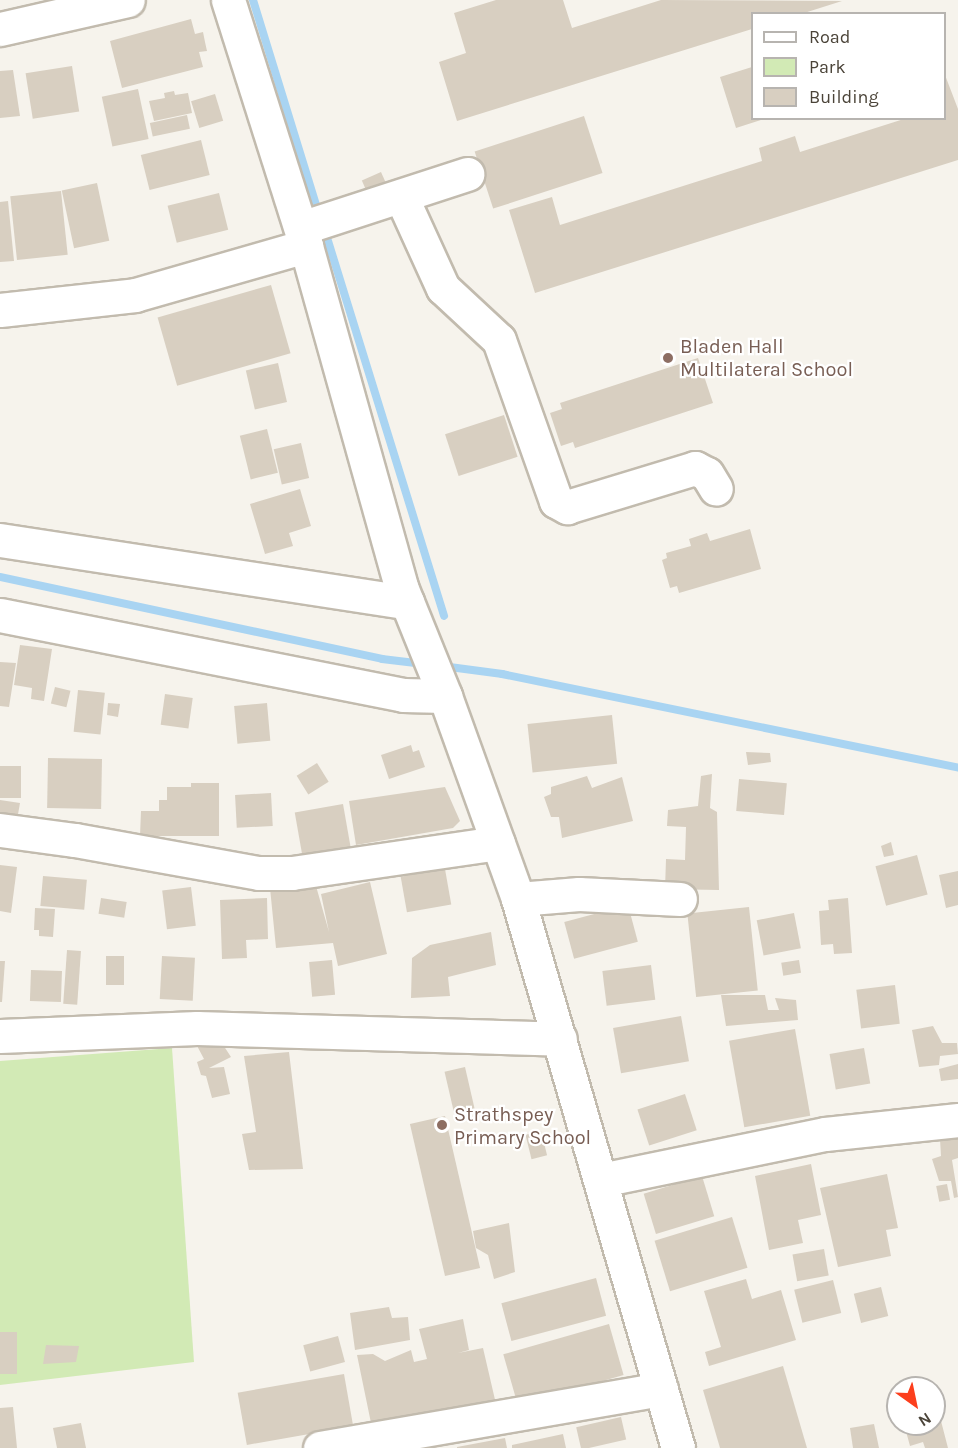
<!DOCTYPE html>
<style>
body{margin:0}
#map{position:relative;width:958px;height:1448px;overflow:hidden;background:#f6f3ec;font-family:Karla,sans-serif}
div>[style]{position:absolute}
.green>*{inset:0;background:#d2eab5}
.stream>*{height:8px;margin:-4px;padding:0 4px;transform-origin:4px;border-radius:4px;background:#a9d4f2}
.building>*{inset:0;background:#d8cfc1;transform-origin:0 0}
.roads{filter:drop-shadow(2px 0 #c2bbae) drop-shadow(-2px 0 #c2bbae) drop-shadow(0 2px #c2bbae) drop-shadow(0 -2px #c2bbae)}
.minor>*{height:33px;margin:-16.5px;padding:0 16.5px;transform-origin:16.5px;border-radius:16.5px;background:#fff}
.dots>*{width:16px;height:16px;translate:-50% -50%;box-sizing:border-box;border:3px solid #fff;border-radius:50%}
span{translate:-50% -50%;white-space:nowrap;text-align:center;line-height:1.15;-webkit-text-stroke:4.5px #fff;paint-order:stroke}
.education-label{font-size:20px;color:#785e54}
.left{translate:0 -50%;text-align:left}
.legend{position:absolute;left:751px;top:12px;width:195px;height:108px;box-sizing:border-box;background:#fff;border:2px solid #b7b4b0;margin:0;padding:8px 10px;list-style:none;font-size:18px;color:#4b4439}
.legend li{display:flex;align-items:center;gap:12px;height:30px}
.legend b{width:30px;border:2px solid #b7b4b0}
.north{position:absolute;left:886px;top:1376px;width:60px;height:60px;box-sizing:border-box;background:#fff;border:2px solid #b7b4b0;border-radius:50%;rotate:147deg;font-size:16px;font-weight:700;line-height:24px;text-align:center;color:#4b4439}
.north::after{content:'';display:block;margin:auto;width:21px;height:27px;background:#fc3f1d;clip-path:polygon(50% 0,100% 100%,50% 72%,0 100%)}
</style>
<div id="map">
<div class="green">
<i style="clip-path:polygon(172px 1048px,194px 1362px,0 1385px,0 1061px)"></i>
</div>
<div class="stream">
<i style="left:253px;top:0;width:224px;rotate:72.9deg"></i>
<i style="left:324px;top:228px;width:406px;rotate:72.8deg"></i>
<i style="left:0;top:577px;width:391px;rotate:12.1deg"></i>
<i style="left:382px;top:659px;width:42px;rotate:6.8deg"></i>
<i style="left:442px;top:666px;width:61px;rotate:7.6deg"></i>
<i style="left:502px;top:674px;width:466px;rotate:11.6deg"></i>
</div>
<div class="building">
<i style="clip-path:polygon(496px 0,563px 0,572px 28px,661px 0,842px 1px,801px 14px,752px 14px,752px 29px,457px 121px,439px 62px,466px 53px,454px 13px)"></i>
<i style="clip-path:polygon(191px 19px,195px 34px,203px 32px,205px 42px,207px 51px,199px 52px,203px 67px,122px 88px,110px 41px)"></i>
<i style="left:72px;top:66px;width:46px;height:47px;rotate:81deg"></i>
<i style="clip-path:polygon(752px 67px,752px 118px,764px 119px,736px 128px,720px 77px)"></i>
<i style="clip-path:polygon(13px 70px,20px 116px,0 118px,0 71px)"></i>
<i style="clip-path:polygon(945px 75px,958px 109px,958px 160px,535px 293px,509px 210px,552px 197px,560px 225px,762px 161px,759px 148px,795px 136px,800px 152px,907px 118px,944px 118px)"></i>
<i style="left:138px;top:89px;width:51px;height:37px;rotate:78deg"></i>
<i style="clip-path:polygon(174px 91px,175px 95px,188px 93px,192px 113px,154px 121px,149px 101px,165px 98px,164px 93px)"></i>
<i style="left:215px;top:94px;width:28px;height:25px;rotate:73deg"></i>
<i style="left:187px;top:115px;width:14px;height:38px;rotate:78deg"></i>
<i style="left:584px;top:116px;width:60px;height:115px;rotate:72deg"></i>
<i style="left:201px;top:140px;width:36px;height:62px;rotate:76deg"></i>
<i style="left:381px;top:172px;width:20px;height:21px;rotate:66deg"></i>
<i style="left:97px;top:183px;width:59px;height:36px;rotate:78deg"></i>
<i style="left:61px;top:191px;width:64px;height:51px;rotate:84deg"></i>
<i style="left:219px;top:193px;width:38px;height:53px;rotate:76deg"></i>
<i style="clip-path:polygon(8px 201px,14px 261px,0 262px,0 202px)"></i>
<i style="left:271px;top:285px;width:71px;height:118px;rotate:74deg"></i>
<i style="clip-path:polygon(698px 358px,713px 403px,575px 448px,573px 442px,561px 446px,550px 413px,562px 409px,560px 403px)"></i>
<i style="left:278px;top:363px;width:40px;height:33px;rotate:77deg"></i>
<i style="left:504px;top:415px;width:44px;height:62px;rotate:72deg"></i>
<i style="left:267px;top:429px;width:45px;height:28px;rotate:76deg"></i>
<i style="left:301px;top:443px;width:36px;height:28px;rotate:77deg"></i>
<i style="clip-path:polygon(300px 489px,311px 526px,289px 533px,293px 546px,265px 554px,250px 504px)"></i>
<i style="clip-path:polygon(750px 529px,761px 569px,679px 593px,677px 586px,670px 588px,662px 560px,667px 558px,666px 553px,691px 546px,689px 539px,707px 533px,710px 541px)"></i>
<i style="clip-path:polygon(20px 645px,52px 649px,44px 701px,31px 699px,32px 688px,14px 685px)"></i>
<i style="clip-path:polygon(0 662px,16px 663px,9px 707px,0 706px)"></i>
<i style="left:55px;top:687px;width:16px;height:17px;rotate:14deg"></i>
<i style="left:78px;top:690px;width:27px;height:42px;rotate:6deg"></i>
<i style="left:165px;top:694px;width:28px;height:31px;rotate:8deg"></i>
<i style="clip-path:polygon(108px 703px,120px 704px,118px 717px,107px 715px)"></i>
<i style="left:267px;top:703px;width:38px;height:33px;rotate:85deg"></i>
<i style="left:612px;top:715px;width:49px;height:85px;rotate:84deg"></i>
<i style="clip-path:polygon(411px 745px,413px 752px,419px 750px,425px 767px,389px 779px,381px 755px)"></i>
<i style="clip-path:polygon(746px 752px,770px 753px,771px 762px,748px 765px)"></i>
<i style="left:48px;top:758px;width:54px;height:50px;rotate:1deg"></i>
<i style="left:317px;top:763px;width:22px;height:24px;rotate:58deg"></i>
<i style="left:0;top:766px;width:21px;height:32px"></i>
<i style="clip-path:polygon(712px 774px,710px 808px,717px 812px,719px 890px,665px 889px,666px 859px,685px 860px,686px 827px,667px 826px,668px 810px,698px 806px,701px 776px)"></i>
<i style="clip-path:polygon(587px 776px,592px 788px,622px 777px,633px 821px,562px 838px,559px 817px,551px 817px,544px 797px,551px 794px,551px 787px)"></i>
<i style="left:739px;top:779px;width:48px;height:32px;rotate:5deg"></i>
<i style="clip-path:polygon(191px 783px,219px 783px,219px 836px,140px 836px,141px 811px,159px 811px,159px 800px,167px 800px,167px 787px,191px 787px)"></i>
<i style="clip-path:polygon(445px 787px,460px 821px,453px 828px,356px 845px,349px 801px)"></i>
<i style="left:271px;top:793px;width:33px;height:36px;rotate:87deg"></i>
<i style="clip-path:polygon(0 800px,20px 803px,17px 820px,0 818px)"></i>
<i style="left:343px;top:804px;width:54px;height:49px;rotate:80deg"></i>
<i style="clip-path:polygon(891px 842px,894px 855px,884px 857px,881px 846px)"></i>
<i style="left:917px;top:855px;width:41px;height:43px;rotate:75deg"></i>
<i style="clip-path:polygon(0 865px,17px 867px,11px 913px,0 911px)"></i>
<i style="left:445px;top:869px;width:36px;height:45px;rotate:80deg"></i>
<i style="clip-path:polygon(958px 871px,958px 905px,946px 908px,939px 875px)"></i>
<i style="left:43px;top:876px;width:44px;height:30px;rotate:5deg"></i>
<i style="clip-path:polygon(370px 882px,387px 954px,338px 966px,333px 943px,276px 948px,270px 888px,316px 886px,329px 932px,321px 894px)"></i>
<i style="left:191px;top:887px;width:39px;height:29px;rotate:83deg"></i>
<i style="left:101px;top:898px;width:26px;height:16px;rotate:9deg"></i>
<i style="clip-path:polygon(267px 898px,268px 939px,246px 940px,247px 958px,222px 959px,220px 900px)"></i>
<i style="clip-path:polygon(848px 898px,852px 953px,834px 954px,833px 944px,821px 945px,819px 911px,829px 910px,828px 900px)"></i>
<i style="left:628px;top:905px;width:38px;height:66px;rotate:75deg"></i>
<i style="left:749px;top:907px;width:84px;height:62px;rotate:84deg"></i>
<i style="clip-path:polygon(35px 908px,55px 909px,53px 937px,39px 936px,39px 930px,34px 930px)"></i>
<i style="left:794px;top:913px;width:36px;height:38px;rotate:79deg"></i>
<i style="clip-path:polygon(491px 932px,496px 965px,448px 977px,450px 996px,411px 998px,412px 958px,430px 945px)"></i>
<i style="left:67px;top:950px;width:14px;height:54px;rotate:4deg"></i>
<i style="left:106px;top:956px;width:18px;height:29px"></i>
<i style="left:162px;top:956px;width:33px;height:43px;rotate:3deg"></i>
<i style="left:332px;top:960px;width:35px;height:23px;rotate:85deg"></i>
<i style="left:799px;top:960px;width:13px;height:18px;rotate:81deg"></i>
<i style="clip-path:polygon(0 961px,5px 961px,2px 1002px,0 1002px)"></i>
<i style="left:651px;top:965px;width:35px;height:49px;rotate:83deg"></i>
<i style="left:31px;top:970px;width:31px;height:31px;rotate:2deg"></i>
<i style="left:895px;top:985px;width:39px;height:39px;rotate:83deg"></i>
<i style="clip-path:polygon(721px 995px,765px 995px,768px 1010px,779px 1010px,775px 998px,796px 1000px,798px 1020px,726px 1026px)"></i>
<i style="left:681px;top:1016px;width:46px;height:69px;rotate:80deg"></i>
<i style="clip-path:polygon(933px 1026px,942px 1043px,957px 1043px,958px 1054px,940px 1056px,939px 1065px,919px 1067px,912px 1030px)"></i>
<i style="left:795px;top:1029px;width:88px;height:67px;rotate:80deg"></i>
<i style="clip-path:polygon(214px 1031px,231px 1057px,209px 1068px,224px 1067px,230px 1094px,212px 1098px,206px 1076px,201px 1075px,197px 1062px,204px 1059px,195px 1042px)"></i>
<i style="left:864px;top:1048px;width:36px;height:35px;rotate:80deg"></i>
<i style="clip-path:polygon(289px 1052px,303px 1169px,249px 1170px,242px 1134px,256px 1132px,244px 1056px)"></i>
<i style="clip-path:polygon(958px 1064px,958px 1079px,941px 1081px,939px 1069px)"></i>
<i style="left:465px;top:1067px;width:43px;height:21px;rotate:77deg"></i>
<i style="left:685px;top:1094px;width:38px;height:50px;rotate:72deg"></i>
<i style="left:445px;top:1116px;width:156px;height:36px;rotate:77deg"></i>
<i style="left:541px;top:1131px;width:25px;height:16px;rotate:76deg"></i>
<i style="clip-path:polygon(958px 1135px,958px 1158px,952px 1160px,958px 1197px,954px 1198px,951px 1181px,939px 1181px,932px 1159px,941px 1156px,940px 1139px)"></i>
<i style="clip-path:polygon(811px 1164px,821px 1215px,798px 1220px,803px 1243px,769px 1250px,755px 1176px)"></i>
<i style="clip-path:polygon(887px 1174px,898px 1228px,886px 1230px,891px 1256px,838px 1267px,820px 1188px)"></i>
<i style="left:702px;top:1176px;width:42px;height:61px;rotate:73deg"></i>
<i style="left:947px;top:1184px;width:16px;height:11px;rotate:79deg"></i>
<i style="left:732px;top:1217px;width:53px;height:81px;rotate:73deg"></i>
<i style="clip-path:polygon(509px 1223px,515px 1272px,494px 1279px,488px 1255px,476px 1248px,473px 1231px)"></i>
<i style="left:824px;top:1249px;width:27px;height:32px;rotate:80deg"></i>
<i style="left:596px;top:1278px;width:39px;height:98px;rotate:75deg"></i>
<i style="clip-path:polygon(746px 1279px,752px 1299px,781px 1290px,796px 1340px,709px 1366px,705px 1352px,721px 1347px,704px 1291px)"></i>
<i style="left:833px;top:1280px;width:34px;height:40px;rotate:76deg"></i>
<i style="left:881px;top:1287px;width:30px;height:28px;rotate:76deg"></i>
<i style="clip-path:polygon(389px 1307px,392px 1318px,408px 1317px,410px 1340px,355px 1350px,350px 1313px)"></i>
<i style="clip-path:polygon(463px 1319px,469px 1350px,458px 1353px,483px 1348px,496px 1404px,371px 1423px,357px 1355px,373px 1354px,385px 1361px,411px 1350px,414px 1362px,427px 1359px,419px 1329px)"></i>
<i style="left:609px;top:1324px;width:53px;height:110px;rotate:74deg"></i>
<i style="left:0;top:1332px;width:17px;height:42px"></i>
<i style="left:338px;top:1336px;width:27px;height:36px;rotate:75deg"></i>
<i style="clip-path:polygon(46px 1345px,79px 1346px,76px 1362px,43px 1364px)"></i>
<i style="clip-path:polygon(783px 1366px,807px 1448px,720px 1448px,703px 1390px)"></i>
<i style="left:344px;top:1374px;width:53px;height:108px;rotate:80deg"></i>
<i style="clip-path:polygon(932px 1383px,934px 1388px,911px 1388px,911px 1387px)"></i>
<i style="clip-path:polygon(934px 1394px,948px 1448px,925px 1448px,923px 1442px,910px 1446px,904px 1424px,934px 1424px)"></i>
<i style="clip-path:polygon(13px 1407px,17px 1448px,0 1448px,0 1408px)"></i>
<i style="left:621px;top:1417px;width:23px;height:46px;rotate:77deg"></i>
<i style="clip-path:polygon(81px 1423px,86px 1448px,57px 1448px,53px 1428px)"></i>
<i style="clip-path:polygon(874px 1424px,879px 1448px,853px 1448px,850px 1428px)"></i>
<i style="clip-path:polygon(563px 1434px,566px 1448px,512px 1448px,512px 1445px)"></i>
<i style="clip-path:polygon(505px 1438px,507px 1448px,457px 1448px,457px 1447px)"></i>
</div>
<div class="roads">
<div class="minor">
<i style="left:228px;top:0;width:258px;rotate:72.4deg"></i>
<i style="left:306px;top:246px;width:354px;rotate:74.4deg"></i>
<i style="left:401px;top:587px;width:118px;rotate:68deg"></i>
<i style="left:445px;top:696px;width:216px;rotate:70.2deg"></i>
<i style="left:518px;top:899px;width:572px;rotate:73.75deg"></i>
<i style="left:0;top:29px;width:131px;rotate:-12.8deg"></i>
<i style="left:401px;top:196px;width:101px;rotate:65.5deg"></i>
<i style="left:443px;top:288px;width:76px;rotate:42.9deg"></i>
<i style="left:499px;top:340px;width:171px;rotate:70.5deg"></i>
<i style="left:556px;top:501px;width:13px;rotate:29deg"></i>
<i style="left:567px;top:507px;width:134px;rotate:-16.9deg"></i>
<i style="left:695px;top:468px;width:13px;rotate:27deg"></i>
<i style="left:707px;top:474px;width:17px;rotate:59deg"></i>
<i style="left:301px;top:228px;width:175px;rotate:-18deg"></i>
<i style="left:0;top:310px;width:136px;rotate:-6.3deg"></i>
<i style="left:135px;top:295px;width:178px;rotate:-16deg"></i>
<i style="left:0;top:540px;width:412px;rotate:8.7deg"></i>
<i style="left:0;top:615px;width:411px;rotate:11.2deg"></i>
<i style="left:403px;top:695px;width:42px;rotate:1.4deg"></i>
<i style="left:0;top:830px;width:76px;rotate:7.6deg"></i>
<i style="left:75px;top:840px;width:187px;rotate:10.2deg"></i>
<i style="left:259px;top:873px;width:33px"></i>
<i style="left:292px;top:873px;width:208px;rotate:-8.3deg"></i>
<i style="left:518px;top:899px;width:61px;rotate:-4.7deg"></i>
<i style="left:579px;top:894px;width:101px;rotate:2.8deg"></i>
<i style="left:0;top:1036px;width:197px;rotate:-2.3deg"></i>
<i style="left:197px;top:1028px;width:363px;rotate:1.7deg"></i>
<i style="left:601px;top:1180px;width:229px;rotate:-11.6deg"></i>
<i style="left:825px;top:1134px;width:134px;rotate:-6deg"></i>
<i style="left:320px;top:1448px;width:346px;rotate:-9.8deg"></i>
</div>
</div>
<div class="dots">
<i style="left:668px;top:358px;background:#8d6e63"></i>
<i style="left:442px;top:1125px;background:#8d6e63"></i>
</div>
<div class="education-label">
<span class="left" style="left:680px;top:358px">Bladen Hall<br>Multilateral School</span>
<span class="left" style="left:454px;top:1126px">Strathspey<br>Primary School</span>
</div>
<ul class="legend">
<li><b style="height:8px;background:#fff"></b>Road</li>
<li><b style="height:16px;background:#d2eab5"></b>Park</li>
<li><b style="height:16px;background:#d8cfc1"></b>Building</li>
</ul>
<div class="north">N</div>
</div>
